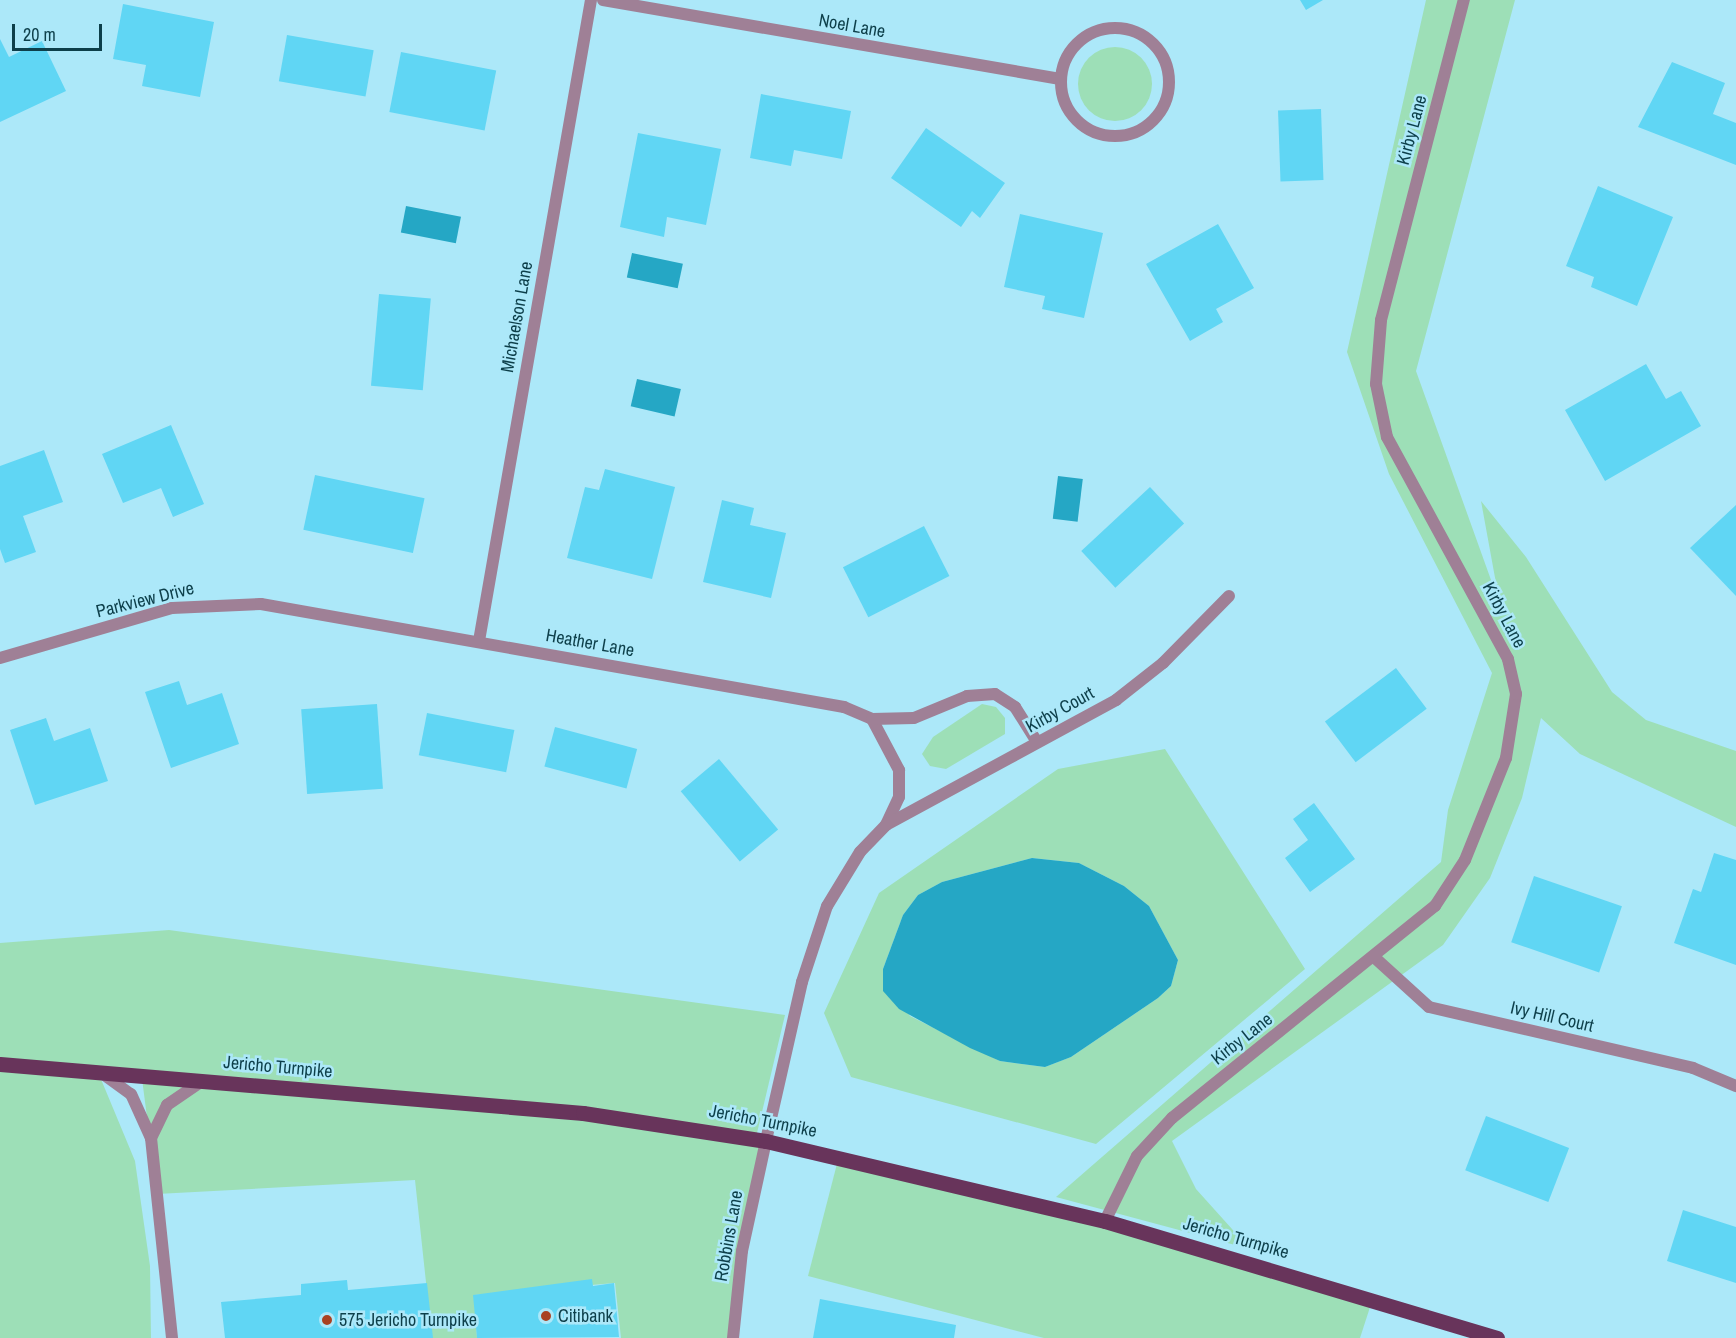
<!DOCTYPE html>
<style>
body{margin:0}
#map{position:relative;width:1736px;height:1338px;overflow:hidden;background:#ace8f9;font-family:"Archivo Narrow",sans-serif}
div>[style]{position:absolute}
.green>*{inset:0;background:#9ddfb7}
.round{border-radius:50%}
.water>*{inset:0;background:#25a7c5;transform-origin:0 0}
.building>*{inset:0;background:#60d6f4;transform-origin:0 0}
.service>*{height:12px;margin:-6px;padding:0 6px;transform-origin:6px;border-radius:6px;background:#9f8096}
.minor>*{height:12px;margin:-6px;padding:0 6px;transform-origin:6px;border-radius:6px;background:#9f8096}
.minor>.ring{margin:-6px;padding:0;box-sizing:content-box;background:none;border:12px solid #9f8096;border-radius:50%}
.tertiary>*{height:12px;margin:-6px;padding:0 6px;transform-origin:6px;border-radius:6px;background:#9f8096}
.primary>*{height:15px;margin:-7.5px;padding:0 7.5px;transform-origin:7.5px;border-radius:7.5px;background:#68345b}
.dots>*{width:16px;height:16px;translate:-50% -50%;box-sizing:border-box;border:3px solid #ace8f9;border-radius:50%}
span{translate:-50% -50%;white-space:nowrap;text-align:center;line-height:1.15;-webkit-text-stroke:5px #ace8f9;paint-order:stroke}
.street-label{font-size:18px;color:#0d3f4a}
.poi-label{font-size:18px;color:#0d3f4a}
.left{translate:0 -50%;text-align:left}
.scale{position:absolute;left:12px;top:24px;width:90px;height:27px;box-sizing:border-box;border:3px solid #0d3f4a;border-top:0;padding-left:8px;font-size:18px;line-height:21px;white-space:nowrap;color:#0d3f4a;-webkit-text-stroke:4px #ace8f9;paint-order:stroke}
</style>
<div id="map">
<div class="green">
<i style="clip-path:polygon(1426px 0,1515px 0,1416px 371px,1500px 605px,1481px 501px,1526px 557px,1612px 692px,1646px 720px,1736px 751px,1736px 827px,1580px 754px,1541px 718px,1522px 798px,1490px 878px,1443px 945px,1172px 1141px,1196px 1189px,1250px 1249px,1056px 1197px,1441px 862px,1448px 810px,1492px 673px,1389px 474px,1347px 352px)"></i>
<i class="round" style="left:1078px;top:47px;width:74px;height:74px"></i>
<i style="clip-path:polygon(982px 704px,996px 707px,1005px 718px,1005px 734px,946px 769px,930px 766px,922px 754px,933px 737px)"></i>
<i style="clip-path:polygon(evenodd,1165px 749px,1305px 969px,1096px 1144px,851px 1077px,824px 1013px,879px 893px,1058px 769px,1165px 749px,1032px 858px,1079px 863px,1124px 886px,1149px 906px,1178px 960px,1171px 986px,1158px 998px,1071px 1057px,1045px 1067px,1000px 1061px,910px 1016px,883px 969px,903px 915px,918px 895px,942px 882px,1032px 858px)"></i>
<i style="clip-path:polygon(169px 930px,785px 1015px,757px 1133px,733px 1137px,762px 1142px,730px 1338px,621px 1338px,615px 1283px,474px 1295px,477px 1338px,432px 1338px,415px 1180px,157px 1194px,141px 1071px,98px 1072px,135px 1161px,150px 1266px,151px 1338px,0 1338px,0 943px)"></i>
<i style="clip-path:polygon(839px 1156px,1372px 1301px,1360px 1338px,1044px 1338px,808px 1276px)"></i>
</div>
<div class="water">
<i style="left:406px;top:206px;width:56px;height:27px;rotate:11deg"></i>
<i style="left:632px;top:253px;width:52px;height:25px;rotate:12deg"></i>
<i style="left:637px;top:379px;width:45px;height:28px;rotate:13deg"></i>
<i style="left:1058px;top:476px;width:25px;height:43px;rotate:7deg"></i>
<i style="clip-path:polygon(1032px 858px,1079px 863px,1124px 886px,1149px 906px,1178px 960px,1171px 986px,1158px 998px,1071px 1057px,1045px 1067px,1000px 1061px,970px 1048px,899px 1009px,883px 991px,883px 969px,903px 915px,918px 895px,942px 882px)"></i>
</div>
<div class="building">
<i style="clip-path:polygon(1300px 0,1323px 0,1306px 10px)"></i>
<i style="clip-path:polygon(123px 4px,214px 22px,200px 97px,142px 86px,146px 65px,113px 59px)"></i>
<i style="left:287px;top:35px;width:88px;height:47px;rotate:10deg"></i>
<i style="clip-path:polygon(0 39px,9px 57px,42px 41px,66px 91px,0 122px)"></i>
<i style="left:401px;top:52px;width:97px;height:61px;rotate:11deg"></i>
<i style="clip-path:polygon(1672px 62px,1725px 83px,1713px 114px,1736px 123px,1736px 165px,1638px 127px)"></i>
<i style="clip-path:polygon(761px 94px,851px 111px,842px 159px,794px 150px,791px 166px,750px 158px)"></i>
<i style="left:1321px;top:109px;width:71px;height:43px;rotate:88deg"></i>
<i style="clip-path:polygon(926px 128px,1005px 183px,980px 218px,972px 211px,961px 227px,891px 178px)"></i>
<i style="clip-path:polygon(638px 133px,721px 149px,706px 225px,667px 217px,664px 237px,620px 227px)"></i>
<i style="clip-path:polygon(1598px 186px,1673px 217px,1637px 306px,1591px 287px,1594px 277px,1566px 266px)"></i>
<i style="clip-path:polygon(1020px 214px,1103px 233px,1084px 318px,1042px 309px,1045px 296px,1004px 287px)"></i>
<i style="clip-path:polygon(1218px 224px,1254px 288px,1216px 309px,1223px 322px,1190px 341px,1146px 264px)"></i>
<i style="left:379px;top:294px;width:52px;height:92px;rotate:5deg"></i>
<i style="clip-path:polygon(1646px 364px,1666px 399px,1681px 391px,1701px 426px,1605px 481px,1565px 410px)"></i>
<i style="clip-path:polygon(171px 425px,204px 504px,173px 517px,161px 488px,123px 503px,102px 454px)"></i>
<i style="clip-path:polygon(44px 450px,63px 502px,23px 516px,36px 552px,5px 563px,0 549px,0 466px)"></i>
<i style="clip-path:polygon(605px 469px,675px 487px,652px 579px,567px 558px,585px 487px,599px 490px)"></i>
<i style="left:315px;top:475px;width:112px;height:56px;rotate:12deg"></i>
<i style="left:1150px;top:487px;width:50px;height:94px;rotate:47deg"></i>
<i style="clip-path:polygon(722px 500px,754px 508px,750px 525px,786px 533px,771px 598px,703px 582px)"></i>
<i style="clip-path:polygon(1736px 505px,1736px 596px,1690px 548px)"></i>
<i style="left:924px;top:526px;width:56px;height:91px;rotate:63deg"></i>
<i style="left:1396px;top:668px;width:51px;height:89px;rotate:53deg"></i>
<i style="clip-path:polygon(179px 681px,187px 705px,222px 693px,239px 744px,171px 768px,145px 692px)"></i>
<i style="left:377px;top:704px;width:85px;height:76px;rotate:86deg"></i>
<i style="left:427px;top:713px;width:89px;height:43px;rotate:11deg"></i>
<i style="clip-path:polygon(46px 718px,54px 741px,90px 728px,108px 781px,35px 805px,10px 730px)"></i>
<i style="left:555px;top:727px;width:85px;height:41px;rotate:15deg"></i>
<i style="left:719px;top:759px;width:92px;height:50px;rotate:50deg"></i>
<i style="clip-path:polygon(1314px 803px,1355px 859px,1310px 892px,1285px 858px,1308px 840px,1293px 819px)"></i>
<i style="clip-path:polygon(1714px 853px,1736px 860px,1736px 965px,1674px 943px,1693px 889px,1701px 892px)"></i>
<i style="left:1534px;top:876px;width:93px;height:70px;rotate:19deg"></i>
<i style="left:1486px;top:1116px;width:89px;height:58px;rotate:21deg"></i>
<i style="clip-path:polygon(1683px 1210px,1736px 1227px,1736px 1283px,1667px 1261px)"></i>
<i style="clip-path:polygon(592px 1279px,593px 1286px,614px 1283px,619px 1337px,477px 1338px,473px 1295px)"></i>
<i style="clip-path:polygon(347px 1280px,348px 1290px,427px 1283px,433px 1338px,225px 1338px,221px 1302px,301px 1295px,301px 1284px)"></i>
<i style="clip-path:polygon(820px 1299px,956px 1325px,954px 1338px,813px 1338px)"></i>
</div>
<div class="service">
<i style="left:103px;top:1074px;width:34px;rotate:36deg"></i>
<i style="left:131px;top:1094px;width:48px;rotate:65.6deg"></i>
<i style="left:151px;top:1138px;width:201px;rotate:84deg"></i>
<i style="left:151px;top:1138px;width:37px;rotate:-64deg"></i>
<i style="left:167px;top:1105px;width:42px;rotate:-34.4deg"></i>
</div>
<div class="minor">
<i style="left:603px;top:0;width:464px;rotate:9.8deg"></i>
<i class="ring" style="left:1061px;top:28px;width:96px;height:96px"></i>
<i style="left:479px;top:641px;width:651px;rotate:-80.09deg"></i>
<i style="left:0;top:658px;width:179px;rotate:-16.2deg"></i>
<i style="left:172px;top:608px;width:89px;rotate:-2.6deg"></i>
<i style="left:261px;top:604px;width:592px;rotate:10.02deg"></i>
<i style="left:844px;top:707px;width:30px;rotate:23deg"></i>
<i style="left:872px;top:719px;width:58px;rotate:62.1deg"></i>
<i style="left:899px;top:770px;width:27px;rotate:90deg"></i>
<i style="left:899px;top:797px;width:31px;rotate:115deg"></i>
<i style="left:886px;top:825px;width:37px;rotate:134deg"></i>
<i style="left:860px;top:852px;width:63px;rotate:121.4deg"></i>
<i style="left:827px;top:906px;width:80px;rotate:108.2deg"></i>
<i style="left:802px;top:982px;width:163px;rotate:102.8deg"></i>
<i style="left:872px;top:719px;width:42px;rotate:-1.4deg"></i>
<i style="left:914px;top:718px;width:57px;rotate:-22.5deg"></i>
<i style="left:967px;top:696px;width:28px;rotate:-4deg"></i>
<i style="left:995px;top:694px;width:24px;rotate:33deg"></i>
<i style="left:1015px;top:707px;width:41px;rotate:57.8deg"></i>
<i style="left:886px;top:825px;width:262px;rotate:-28.5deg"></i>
<i style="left:1116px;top:700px;width:60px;rotate:-38.2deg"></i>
<i style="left:1163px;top:663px;width:94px;rotate:-45.4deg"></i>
<i style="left:1374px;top:957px;width:74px;rotate:42.3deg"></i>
<i style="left:1429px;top:1007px;width:271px;rotate:13deg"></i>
<i style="left:1693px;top:1068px;width:47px;rotate:22.7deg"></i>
<i style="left:1105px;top:1221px;width:72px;rotate:-63.8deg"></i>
<i style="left:1137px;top:1156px;width:52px;rotate:-47.4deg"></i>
<i style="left:1172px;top:1118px;width:338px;rotate:-38.9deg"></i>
<i style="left:1435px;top:906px;width:55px;rotate:-56.9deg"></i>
<i style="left:1465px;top:860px;width:110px;rotate:-68.1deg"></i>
<i style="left:1506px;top:758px;width:65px;rotate:-81.1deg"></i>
<i style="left:1516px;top:694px;width:36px;rotate:-103deg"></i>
<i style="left:1508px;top:659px;width:253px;rotate:-118.6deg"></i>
<i style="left:1387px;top:437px;width:54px;rotate:-101.7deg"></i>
<i style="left:1376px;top:384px;width:64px;rotate:-85.5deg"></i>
<i style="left:1381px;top:320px;width:331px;rotate:-75.5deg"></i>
</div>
<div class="tertiary">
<i style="left:733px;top:1338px;width:87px;rotate:-84.1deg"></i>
<i style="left:742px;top:1251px;width:113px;rotate:-77.7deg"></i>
</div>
<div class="primary">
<i style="left:0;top:1064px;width:585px;rotate:4.8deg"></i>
<i style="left:583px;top:1113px;width:185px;rotate:8.7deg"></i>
<i style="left:766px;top:1141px;width:348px;rotate:13.3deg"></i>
<i style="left:1105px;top:1221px;width:409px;rotate:16.6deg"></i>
</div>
<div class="dots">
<i style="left:546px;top:1316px;background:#a94120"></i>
<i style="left:327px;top:1320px;background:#a94120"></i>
</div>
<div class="street-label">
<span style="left:852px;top:26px;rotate:10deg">Noel Lane</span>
<span style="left:1412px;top:130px;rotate:-75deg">Kirby Lane</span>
<span style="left:517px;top:317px;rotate:-80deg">Michaelson Lane</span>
<span style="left:145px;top:600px;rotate:-14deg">Parkview Drive</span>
<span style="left:1504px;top:615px;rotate:62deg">Kirby Lane</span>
<span style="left:590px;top:643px;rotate:10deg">Heather Lane</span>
<span style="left:1060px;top:710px;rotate:-29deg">Kirby Court</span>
<span style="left:1552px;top:1017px;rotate:13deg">Ivy Hill Court</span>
<span style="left:1242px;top:1039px;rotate:-38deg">Kirby Lane</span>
<span style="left:278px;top:1067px;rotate:5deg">Jericho Turnpike</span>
<span style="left:763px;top:1121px;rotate:11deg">Jericho Turnpike</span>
<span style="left:729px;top:1236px;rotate:-80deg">Robbins Lane</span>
<span style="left:1236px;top:1238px;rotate:16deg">Jericho Turnpike</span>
</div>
<div class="poi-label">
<span class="left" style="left:558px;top:1316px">Citibank</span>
<span class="left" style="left:339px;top:1320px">575 Jericho Turnpike</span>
</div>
<div class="scale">20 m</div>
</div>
